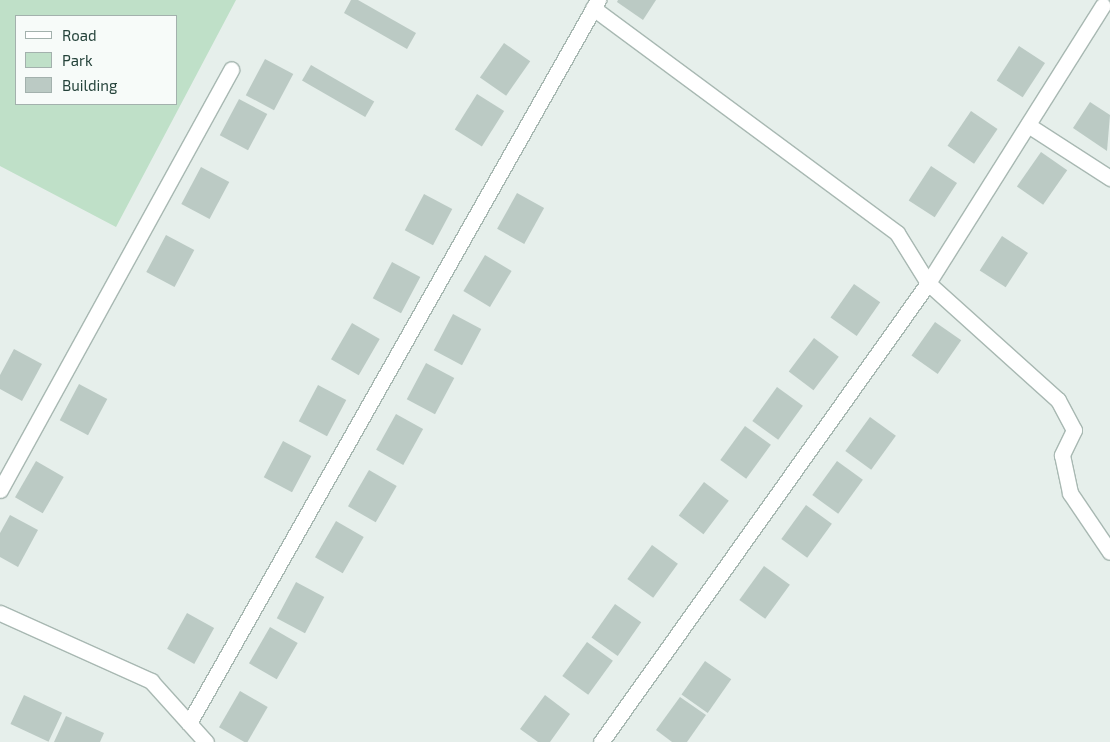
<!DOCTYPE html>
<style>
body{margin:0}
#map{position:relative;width:1110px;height:742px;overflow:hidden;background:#e6efeb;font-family:"Exo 2",sans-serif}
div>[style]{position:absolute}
.green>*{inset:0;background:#bfe0c8}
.building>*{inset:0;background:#bbcac4;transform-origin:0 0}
.roads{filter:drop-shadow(1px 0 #a8b8b2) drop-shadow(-1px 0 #a8b8b2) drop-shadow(0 1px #a8b8b2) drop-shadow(0 -1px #a8b8b2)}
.minor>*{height:15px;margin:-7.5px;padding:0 7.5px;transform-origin:7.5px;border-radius:7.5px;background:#fff}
span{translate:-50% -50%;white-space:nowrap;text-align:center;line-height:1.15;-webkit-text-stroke:4px #f7fbf9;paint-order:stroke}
.legend{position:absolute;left:15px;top:15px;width:162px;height:90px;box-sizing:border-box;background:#f7fbf9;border:1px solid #a3b1ad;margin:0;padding:6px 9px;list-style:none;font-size:15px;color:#24423a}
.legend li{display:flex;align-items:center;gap:10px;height:25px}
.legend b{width:25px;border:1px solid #a3b1ad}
</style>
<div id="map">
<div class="green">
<i style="clip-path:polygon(evenodd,0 0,236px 0,116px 227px,0 166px,0 0,16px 16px,176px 16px,176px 104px,16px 104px,16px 16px)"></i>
</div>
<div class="building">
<i style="clip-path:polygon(351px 0,358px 0,416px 33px,407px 49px,344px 13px)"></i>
<i style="clip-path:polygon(618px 0,656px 0,643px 20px,617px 2px)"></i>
<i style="left:504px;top:43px;width:32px;height:42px;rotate:35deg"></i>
<i style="left:1019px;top:46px;width:31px;height:41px;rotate:33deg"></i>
<i style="left:265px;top:59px;width:32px;height:41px;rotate:28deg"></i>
<i style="left:311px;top:65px;width:73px;height:18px;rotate:30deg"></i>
<i style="left:477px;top:94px;width:32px;height:42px;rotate:32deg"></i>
<i style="left:239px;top:99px;width:32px;height:41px;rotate:28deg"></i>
<i style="clip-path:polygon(1090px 102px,1110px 115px,1107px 151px,1073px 128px)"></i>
<i style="left:971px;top:111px;width:32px;height:42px;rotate:34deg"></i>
<i style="left:1041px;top:152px;width:32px;height:42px;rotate:35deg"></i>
<i style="left:931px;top:166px;width:31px;height:41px;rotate:33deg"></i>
<i style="left:201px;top:167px;width:32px;height:42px;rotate:28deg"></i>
<i style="left:517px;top:193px;width:31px;height:41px;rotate:29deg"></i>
<i style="left:424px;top:194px;width:32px;height:41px;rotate:28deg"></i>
<i style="left:166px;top:235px;width:32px;height:42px;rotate:28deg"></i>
<i style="left:1002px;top:236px;width:31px;height:41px;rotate:33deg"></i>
<i style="left:485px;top:255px;width:31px;height:42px;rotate:31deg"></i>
<i style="left:392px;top:262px;width:32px;height:41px;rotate:28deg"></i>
<i style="left:854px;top:284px;width:32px;height:41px;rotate:35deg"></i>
<i style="left:453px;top:314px;width:32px;height:41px;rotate:28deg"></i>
<i style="left:935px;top:322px;width:32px;height:41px;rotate:35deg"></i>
<i style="left:352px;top:323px;width:32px;height:42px;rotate:30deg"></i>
<i style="left:814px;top:338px;width:31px;height:42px;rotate:37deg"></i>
<i style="clip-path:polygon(14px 349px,42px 364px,22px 401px,0 389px,0 375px)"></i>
<i style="left:426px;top:363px;width:32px;height:41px;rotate:28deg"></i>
<i style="left:79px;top:384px;width:32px;height:41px;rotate:28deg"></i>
<i style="left:318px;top:385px;width:32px;height:41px;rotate:28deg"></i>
<i style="left:777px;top:387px;width:32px;height:42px;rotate:36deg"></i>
<i style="left:396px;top:414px;width:31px;height:41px;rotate:29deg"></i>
<i style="left:870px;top:417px;width:32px;height:42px;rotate:36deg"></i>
<i style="left:745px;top:426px;width:32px;height:42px;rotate:36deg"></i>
<i style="left:283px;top:441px;width:32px;height:41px;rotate:28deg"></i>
<i style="left:36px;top:461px;width:32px;height:42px;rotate:30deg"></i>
<i style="left:837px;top:461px;width:32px;height:42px;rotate:36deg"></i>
<i style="left:369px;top:470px;width:32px;height:42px;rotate:30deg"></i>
<i style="left:704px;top:482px;width:31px;height:42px;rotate:37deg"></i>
<i style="left:806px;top:505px;width:32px;height:42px;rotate:36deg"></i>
<i style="clip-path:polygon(10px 515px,38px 530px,18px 567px,0 557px,0 533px)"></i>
<i style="left:336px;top:521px;width:32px;height:42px;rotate:30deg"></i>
<i style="left:652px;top:545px;width:32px;height:42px;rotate:36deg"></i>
<i style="left:764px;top:566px;width:32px;height:42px;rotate:36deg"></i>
<i style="left:296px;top:582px;width:32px;height:41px;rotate:28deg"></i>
<i style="left:615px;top:604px;width:32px;height:41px;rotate:35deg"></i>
<i style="left:187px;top:613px;width:31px;height:41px;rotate:29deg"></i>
<i style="left:270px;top:627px;width:32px;height:42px;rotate:30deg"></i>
<i style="left:587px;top:642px;width:32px;height:42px;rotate:36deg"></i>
<i style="left:705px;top:661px;width:32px;height:41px;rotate:35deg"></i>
<i style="left:240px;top:691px;width:32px;height:42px;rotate:30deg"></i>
<i style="left:24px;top:695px;width:42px;height:32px;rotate:25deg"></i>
<i style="clip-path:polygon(545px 695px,570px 714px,550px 742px,538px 742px,520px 729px)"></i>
<i style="clip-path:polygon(680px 697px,706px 715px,687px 742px,672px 742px,656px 730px)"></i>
<i style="clip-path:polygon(66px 716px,104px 733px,100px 742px,54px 742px)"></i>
</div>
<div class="roads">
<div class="minor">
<i style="left:593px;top:8px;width:378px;rotate:36.5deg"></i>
<i style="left:897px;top:233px;width:59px;rotate:58.2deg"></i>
<i style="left:928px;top:283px;width:175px;rotate:42deg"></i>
<i style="left:1058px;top:400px;width:34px;rotate:62deg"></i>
<i style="left:1074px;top:430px;width:28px;rotate:116deg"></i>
<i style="left:1062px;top:455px;width:39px;rotate:78deg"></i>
<i style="left:1070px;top:493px;width:71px;rotate:55.9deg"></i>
<i style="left:1028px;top:125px;width:98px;rotate:32.9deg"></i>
<i style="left:0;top:490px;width:480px;rotate:-61.2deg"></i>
<i style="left:0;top:613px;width:166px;rotate:24.2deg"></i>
<i style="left:151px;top:681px;width:82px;rotate:48deg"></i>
<i style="left:189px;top:723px;width:831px;rotate:-60.5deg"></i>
<i style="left:601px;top:742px;width:564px;rotate:-54.53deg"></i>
<i style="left:928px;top:283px;width:328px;rotate:-57.8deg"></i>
</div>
</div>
<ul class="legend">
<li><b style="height:6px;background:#fff"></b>Road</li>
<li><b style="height:14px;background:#bfe0c8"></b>Park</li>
<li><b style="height:14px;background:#bbcac4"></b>Building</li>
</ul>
</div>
